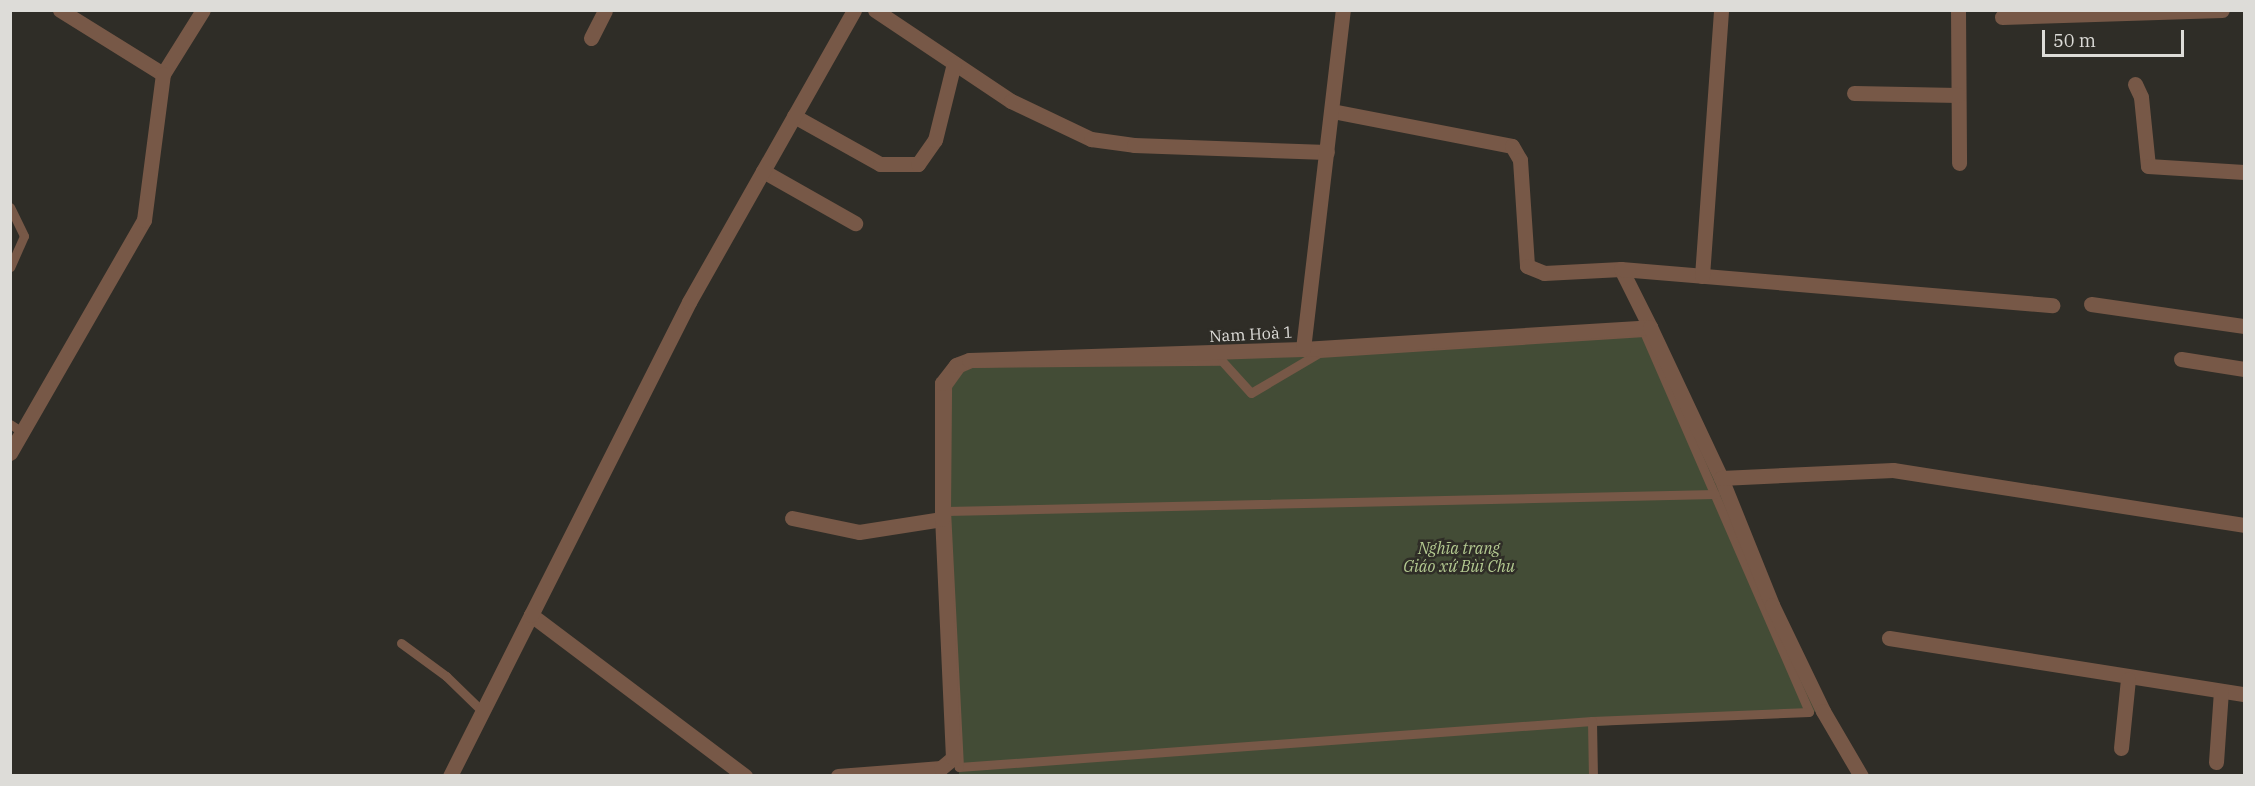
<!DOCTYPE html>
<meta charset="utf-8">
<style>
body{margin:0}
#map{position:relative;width:2255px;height:786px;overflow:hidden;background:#2f2d27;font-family:"IBM Plex Serif",serif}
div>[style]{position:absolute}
.green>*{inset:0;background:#434c36}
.service>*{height:9px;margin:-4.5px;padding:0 4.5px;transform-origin:4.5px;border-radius:4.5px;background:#775847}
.minor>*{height:15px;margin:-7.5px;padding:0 7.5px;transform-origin:7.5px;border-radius:7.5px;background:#775847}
.tertiary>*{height:15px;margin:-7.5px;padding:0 7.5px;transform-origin:7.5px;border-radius:7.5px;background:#775847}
span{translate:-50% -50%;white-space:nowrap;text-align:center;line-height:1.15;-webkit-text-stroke:5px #2f2d27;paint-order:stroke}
.street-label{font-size:16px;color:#dddcd8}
.park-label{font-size:16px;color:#b4ca91;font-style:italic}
.frame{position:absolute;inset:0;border:12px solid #dddcd8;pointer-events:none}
.scale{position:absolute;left:2042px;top:30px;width:142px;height:27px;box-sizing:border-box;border:3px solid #dddcd8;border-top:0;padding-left:8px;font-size:18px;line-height:21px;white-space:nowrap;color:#dddcd8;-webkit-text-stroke:4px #2f2d27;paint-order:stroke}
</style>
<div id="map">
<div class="green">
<i style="clip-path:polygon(1650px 327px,1823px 711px,1597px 726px,1596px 775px,959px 775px,942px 519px,942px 383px,969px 360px)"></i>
</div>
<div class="service">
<i style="left:10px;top:207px;width:32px;rotate:64deg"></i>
<i style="left:24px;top:236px;width:34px;rotate:114deg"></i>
<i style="left:1644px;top:332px;width:414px;rotate:66.5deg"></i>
<i style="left:1809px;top:712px;width:217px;rotate:177.6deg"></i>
<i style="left:1592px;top:721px;width:635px;rotate:175.84deg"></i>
<i style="left:959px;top:767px;width:256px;rotate:-92.9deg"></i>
<i style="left:946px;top:511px;width:125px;rotate:-89.5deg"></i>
<i style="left:947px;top:386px;width:22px;rotate:-54deg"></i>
<i style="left:960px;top:368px;width:12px;rotate:-24deg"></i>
<i style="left:971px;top:363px;width:251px;rotate:-0.5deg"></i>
<i style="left:1222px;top:361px;width:43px;rotate:47.8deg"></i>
<i style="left:1251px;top:393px;width:79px;rotate:-30.5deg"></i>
<i style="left:1319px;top:353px;width:326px;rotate:-3.7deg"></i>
<i style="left:10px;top:424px;width:17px;rotate:33deg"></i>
<i style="left:946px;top:511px;width:769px;rotate:-1.27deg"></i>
<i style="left:401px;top:643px;width:56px;rotate:36.3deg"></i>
<i style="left:446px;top:676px;width:52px;rotate:44.2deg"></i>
<i style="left:1592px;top:721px;width:55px;rotate:89deg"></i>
</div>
<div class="minor">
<i style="left:60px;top:10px;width:121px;rotate:31.9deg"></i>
<i style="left:163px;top:74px;width:75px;rotate:-58deg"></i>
<i style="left:875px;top:10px;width:164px;rotate:33.8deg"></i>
<i style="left:1011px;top:101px;width:89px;rotate:25.4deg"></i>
<i style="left:1091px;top:139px;width:43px;rotate:7.9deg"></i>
<i style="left:1134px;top:145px;width:193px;rotate:2.1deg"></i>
<i style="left:1958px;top:10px;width:153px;rotate:89.6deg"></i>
<i style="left:2002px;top:17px;width:220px;rotate:-1.8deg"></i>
<i style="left:591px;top:38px;width:31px;rotate:-63deg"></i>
<i style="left:2135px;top:84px;width:14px;rotate:65deg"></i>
<i style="left:2141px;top:97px;width:69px;rotate:84.2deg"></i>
<i style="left:2148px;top:166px;width:96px;rotate:3.6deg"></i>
<i style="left:1854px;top:93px;width:104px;rotate:1.1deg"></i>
<i style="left:1332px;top:111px;width:183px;rotate:11deg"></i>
<i style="left:1512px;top:146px;width:16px;rotate:60deg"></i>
<i style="left:1520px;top:160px;width:106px;rotate:86.2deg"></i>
<i style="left:1527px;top:266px;width:18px;rotate:22deg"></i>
<i style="left:1544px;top:273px;width:77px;rotate:-3deg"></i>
<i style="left:1621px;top:269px;width:65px;rotate:63.4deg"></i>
<i style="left:794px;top:116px;width:98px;rotate:29.2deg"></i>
<i style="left:880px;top:164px;width:38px"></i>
<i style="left:918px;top:164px;width:29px;rotate:-55deg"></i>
<i style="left:935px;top:140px;width:79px;rotate:-76.1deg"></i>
<i style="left:763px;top:171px;width:106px;rotate:29.5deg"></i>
<i style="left:1621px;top:269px;width:433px;rotate:4.8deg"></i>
<i style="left:1702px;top:276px;width:267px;rotate:-85.9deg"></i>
<i style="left:2091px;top:304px;width:155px;rotate:8.2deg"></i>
<i style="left:1303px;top:349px;width:348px;rotate:-3.6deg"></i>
<i style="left:1650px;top:327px;width:167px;rotate:64.8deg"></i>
<i style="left:1721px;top:478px;width:137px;rotate:68.1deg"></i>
<i style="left:1772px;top:605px;width:118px;rotate:64.3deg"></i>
<i style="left:1823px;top:711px;width:75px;rotate:59.7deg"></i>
<i style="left:2181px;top:359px;width:64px;rotate:9deg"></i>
<i style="left:10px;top:453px;width:269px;rotate:-60.1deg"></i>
<i style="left:144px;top:220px;width:147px;rotate:-82.6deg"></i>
<i style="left:1721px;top:478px;width:172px;rotate:-2.7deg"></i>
<i style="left:1893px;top:470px;width:355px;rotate:8.9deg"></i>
<i style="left:792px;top:518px;width:68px;rotate:11.8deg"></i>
<i style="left:859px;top:532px;width:84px;rotate:-8.9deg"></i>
<i style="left:1889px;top:638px;width:359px;rotate:9deg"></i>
<i style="left:2121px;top:748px;width:69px;rotate:-84.2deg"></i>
<i style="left:2216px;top:762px;width:71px;rotate:-86deg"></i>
<i style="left:450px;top:776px;width:180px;rotate:-63.3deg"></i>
<i style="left:745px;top:776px;width:268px;rotate:-143deg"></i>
<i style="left:531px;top:615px;width:351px;rotate:-63.2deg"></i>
<i style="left:689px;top:302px;width:335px;rotate:-60.5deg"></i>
<i style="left:838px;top:776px;width:103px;rotate:-4.4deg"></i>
<i style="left:941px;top:768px;width:16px;rotate:-40deg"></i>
<i style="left:953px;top:758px;width:239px;rotate:-92.6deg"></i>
<i style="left:942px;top:519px;width:136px;rotate:-90deg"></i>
</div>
<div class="tertiary">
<i style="left:942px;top:383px;width:23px;rotate:-52deg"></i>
<i style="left:956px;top:365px;width:14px;rotate:-21deg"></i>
<i style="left:969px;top:360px;width:334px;rotate:-1.9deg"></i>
<i style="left:1303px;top:349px;width:341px;rotate:-83.3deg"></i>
</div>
<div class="street-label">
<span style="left:1251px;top:334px;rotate:-3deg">Nam Hoà 1</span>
</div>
<div class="park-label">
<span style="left:1459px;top:557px">Nghĩa trang<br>Giáo xứ Bùi Chu</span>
</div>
<div class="frame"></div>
<div class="scale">50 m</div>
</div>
